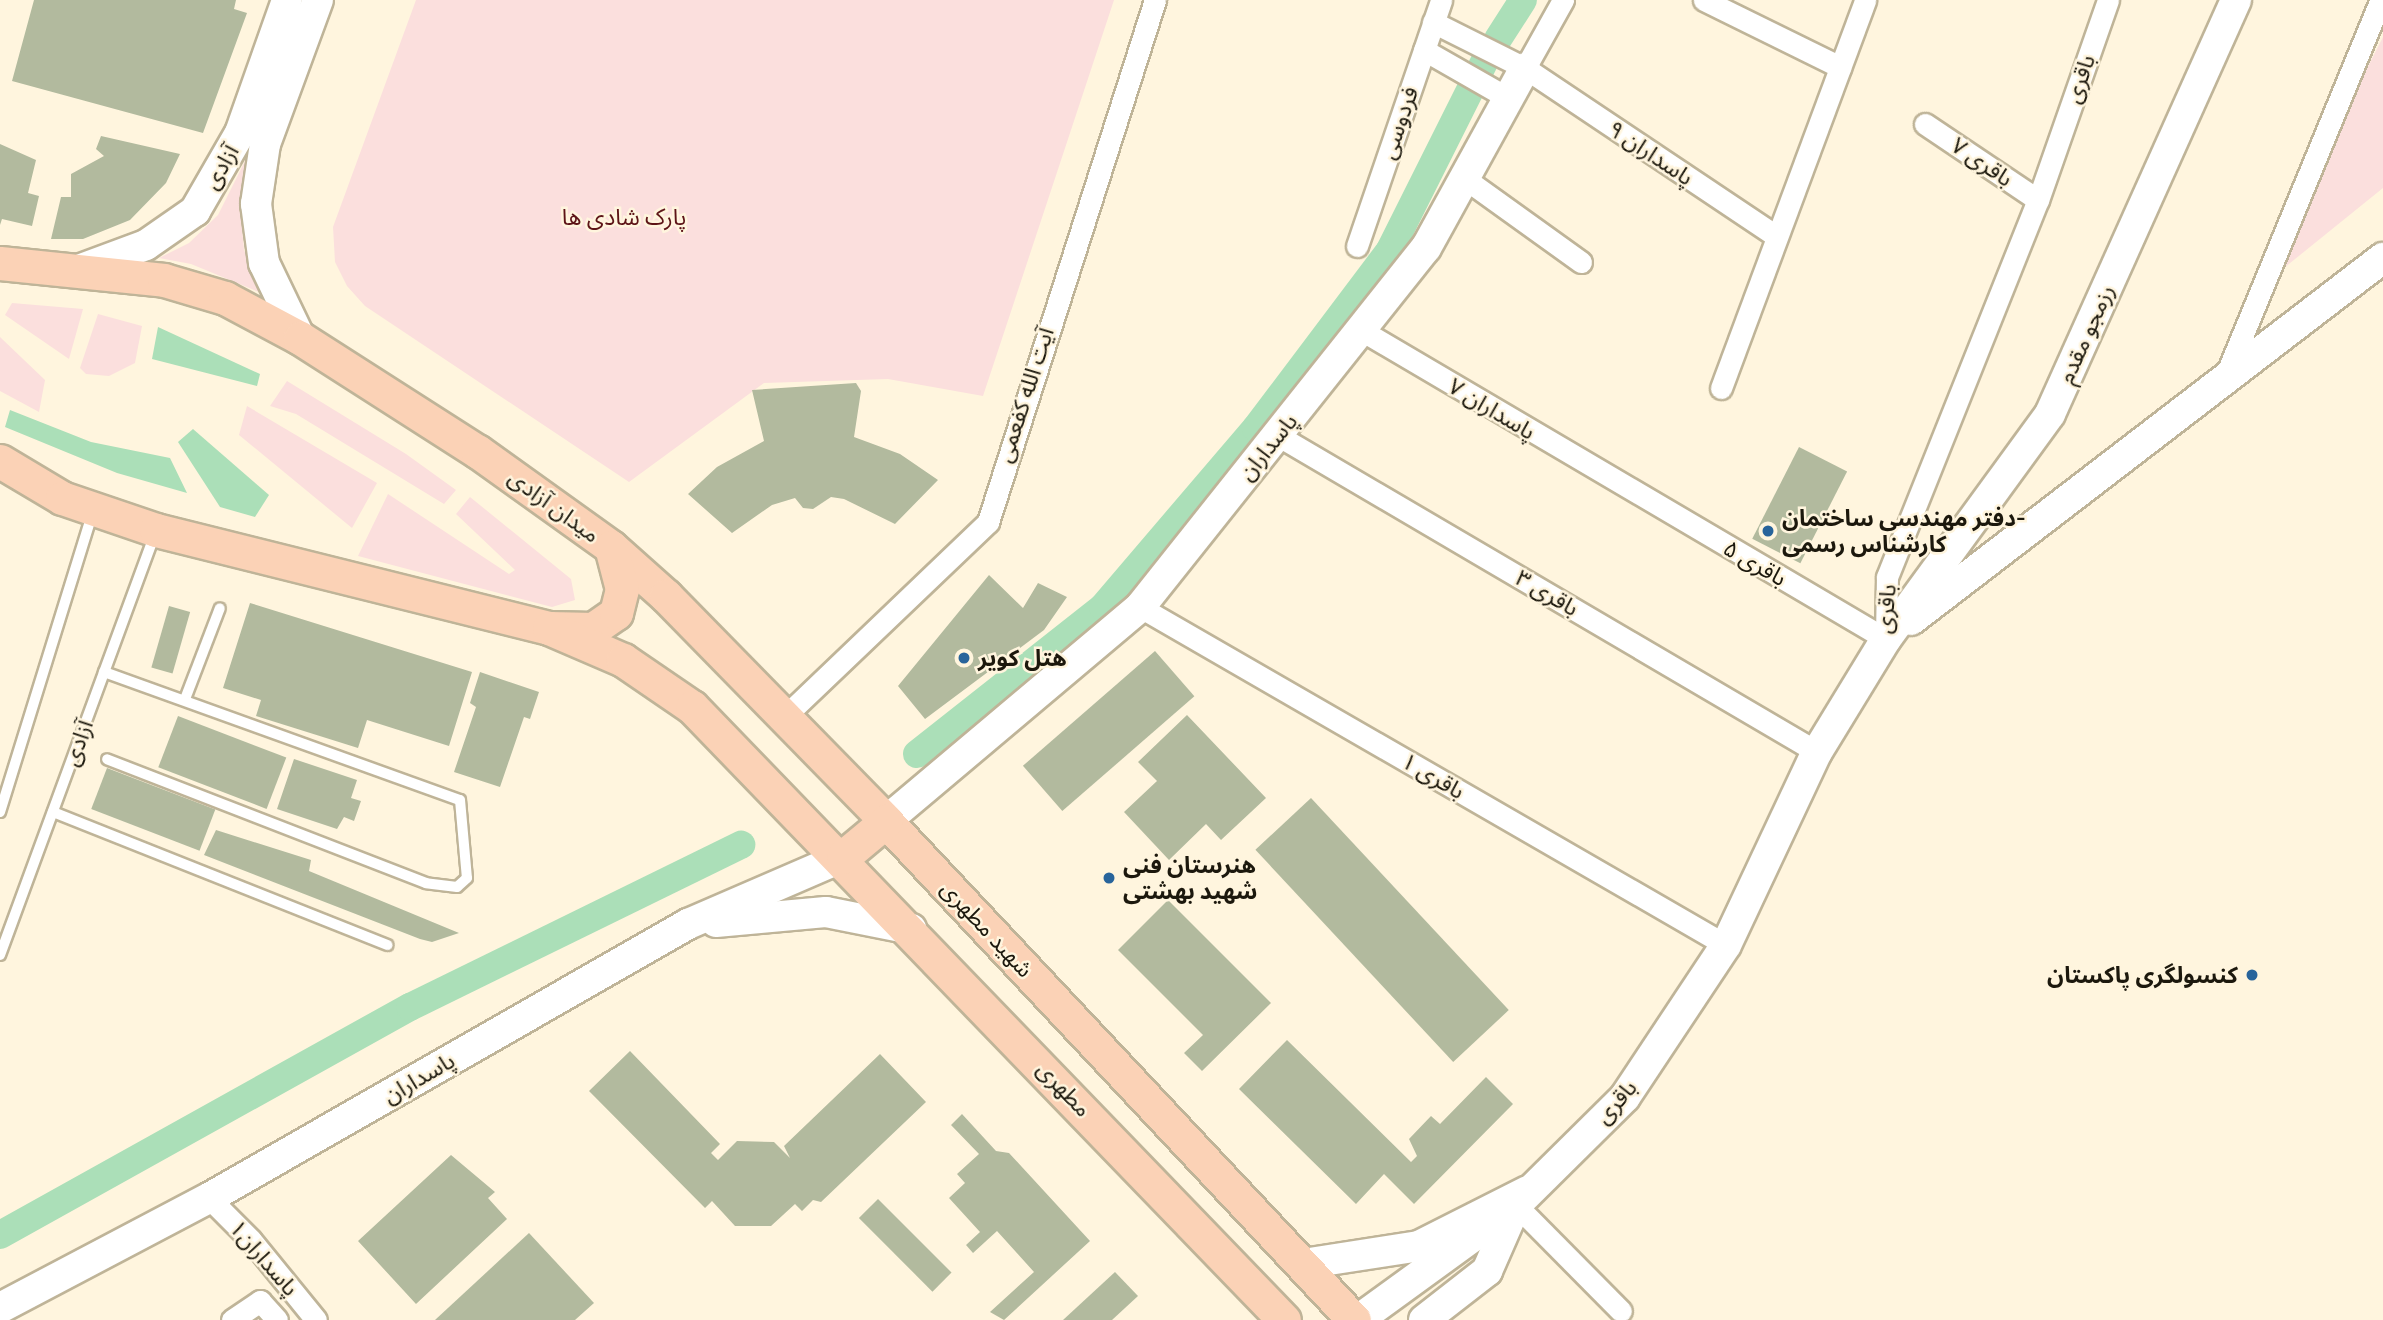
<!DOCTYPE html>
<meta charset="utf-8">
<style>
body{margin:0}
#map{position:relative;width:2383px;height:1320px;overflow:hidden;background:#fff5de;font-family:Cabin,"Noto Sans Arabic",sans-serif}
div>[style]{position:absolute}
.green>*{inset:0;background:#fbdfdd}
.water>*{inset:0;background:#abdfb8}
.canal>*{height:28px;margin:-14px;padding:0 14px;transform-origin:14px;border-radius:14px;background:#abdfb8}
.building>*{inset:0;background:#b2ba9e;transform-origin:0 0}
.roads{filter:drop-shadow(2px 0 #bfb498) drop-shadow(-2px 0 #bfb498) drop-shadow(0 2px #bfb498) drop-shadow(0 -2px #bfb498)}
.lane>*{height:10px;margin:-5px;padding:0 5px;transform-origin:5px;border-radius:5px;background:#fff}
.street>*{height:21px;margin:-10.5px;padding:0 10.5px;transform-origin:10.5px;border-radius:10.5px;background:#fff}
.secondary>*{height:30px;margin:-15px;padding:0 15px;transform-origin:15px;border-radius:15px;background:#fff}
.primary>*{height:33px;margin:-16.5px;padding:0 16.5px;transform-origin:16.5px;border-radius:16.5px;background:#fbd2b6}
.dots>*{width:19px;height:19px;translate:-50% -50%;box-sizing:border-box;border:4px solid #fff5de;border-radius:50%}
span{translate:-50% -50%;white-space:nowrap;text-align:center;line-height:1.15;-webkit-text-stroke:5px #fff5de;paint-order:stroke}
.street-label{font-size:23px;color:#1c180d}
.park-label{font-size:23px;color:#5d1417}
.poi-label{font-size:23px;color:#1c180d;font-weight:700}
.left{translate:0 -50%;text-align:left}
.right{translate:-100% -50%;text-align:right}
</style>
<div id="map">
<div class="green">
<i style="clip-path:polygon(416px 0,1114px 0,983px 396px,888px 379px,764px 383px,629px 482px,365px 306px,347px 286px,335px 262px,333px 227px)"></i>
<i style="clip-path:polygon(2383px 37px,2383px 188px,2253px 293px)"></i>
<i style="clip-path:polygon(246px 159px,240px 203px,244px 250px,266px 295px,191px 264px,159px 258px,189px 243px,218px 215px)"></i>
<i style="clip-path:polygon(12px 303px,83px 309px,69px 359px,5px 315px)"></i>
<i style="clip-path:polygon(98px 314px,142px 326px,135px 363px,109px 376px,86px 374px,80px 368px)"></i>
<i style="clip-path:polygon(0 337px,45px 380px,39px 412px,0 391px)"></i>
<i style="clip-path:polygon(287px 381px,406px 454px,456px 490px,444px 504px,296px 414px,270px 406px)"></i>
<i style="clip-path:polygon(247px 406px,377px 483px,352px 528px,239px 435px)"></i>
<i style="clip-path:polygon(388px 494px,509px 574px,515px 570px,456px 514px,470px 497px,571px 579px,575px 600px,552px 607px,358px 556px)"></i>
</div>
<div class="water">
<i style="clip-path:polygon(158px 327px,260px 374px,257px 386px,152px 359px)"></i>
<i style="clip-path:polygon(10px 410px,91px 442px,170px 458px,187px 493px,117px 473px,5px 427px)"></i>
<i style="clip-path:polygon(193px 429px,269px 495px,255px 517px,220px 507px,178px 442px)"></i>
</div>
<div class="canal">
<i style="left:1498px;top:39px;width:46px;rotate:-57.3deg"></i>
<i style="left:917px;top:754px;width:237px;rotate:-38.3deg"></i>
<i style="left:1103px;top:607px;width:235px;rotate:-49.5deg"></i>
<i style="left:1256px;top:428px;width:223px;rotate:-53deg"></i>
<i style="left:1390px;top:250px;width:210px;rotate:-63.4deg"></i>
<i style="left:0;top:1235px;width:469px;rotate:-29.1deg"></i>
<i style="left:410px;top:1007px;width:369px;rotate:-26.1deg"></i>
</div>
<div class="building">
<i style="clip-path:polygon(34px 0,236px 0,234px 9px,247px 13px,203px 133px,12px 81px)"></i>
<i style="clip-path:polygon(101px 136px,180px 154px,166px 183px,130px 220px,83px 239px,51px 239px,61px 197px,71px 197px,71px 174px,104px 156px,96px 149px)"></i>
<i style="clip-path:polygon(0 144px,36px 160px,28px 193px,39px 196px,32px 226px,2px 219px,0 225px)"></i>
<i style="clip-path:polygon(856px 383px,861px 391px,854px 437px,900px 454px,938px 480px,895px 524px,844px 499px,831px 497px,813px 509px,803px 508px,795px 498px,772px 505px,732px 533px,688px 494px,717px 467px,764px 441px,752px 390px)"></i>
<i style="left:1799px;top:447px;width:54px;height:103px;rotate:27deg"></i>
<i style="clip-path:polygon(989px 575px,1023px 608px,1038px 583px,1067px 597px,1044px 630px,925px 719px,898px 686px)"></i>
<i style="clip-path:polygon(250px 603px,472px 672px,449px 746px,367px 720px,358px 748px,256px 716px,261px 700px,223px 688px)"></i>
<i style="left:169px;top:606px;width:22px;height:64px;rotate:16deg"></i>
<i style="left:1155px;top:651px;width:60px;height:175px;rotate:49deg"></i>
<i style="clip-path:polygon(480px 672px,539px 692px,530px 719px,524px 717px,500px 787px,454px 772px,476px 707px,470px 703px)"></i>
<i style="clip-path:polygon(1187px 715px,1266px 798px,1221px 840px,1206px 824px,1169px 860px,1124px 812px,1157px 781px,1138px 762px)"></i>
<i style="left:178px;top:716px;width:116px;height:55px;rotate:21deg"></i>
<i style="clip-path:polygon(294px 759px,357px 780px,351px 798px,361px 801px,354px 821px,344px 817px,337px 829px,277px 809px)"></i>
<i style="left:107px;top:768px;width:116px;height:44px;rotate:21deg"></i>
<i style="left:1311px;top:798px;width:290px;height:76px;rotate:47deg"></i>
<i style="clip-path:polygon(216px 830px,311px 860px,309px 871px,459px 933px,432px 942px,420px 939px,204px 855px)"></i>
<i style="clip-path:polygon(1168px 900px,1271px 1003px,1202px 1071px,1184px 1053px,1203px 1035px,1118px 950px)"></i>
<i style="clip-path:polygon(1287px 1040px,1411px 1162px,1417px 1156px,1409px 1139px,1431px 1116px,1440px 1124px,1486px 1077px,1513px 1104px,1414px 1204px,1384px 1174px,1356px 1204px,1239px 1089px)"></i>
<i style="clip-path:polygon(630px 1051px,720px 1144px,711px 1153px,718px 1160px,737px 1141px,774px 1142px,790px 1158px,784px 1146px,880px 1054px,926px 1102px,821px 1202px,813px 1200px,802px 1211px,795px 1204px,771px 1226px,735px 1226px,712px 1201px,705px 1208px,589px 1091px)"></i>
<i style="clip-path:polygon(962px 1114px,996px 1151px,1009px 1153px,1090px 1241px,1004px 1320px,990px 1312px,1034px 1272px,997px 1231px,973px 1253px,966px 1245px,980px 1232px,949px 1198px,965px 1183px,957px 1174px,979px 1154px,951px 1125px)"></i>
<i style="clip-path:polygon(451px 1155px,495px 1192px,488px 1198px,507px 1219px,416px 1304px,358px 1241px)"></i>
<i style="left:878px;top:1199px;width:104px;height:27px;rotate:45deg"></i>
<i style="clip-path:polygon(529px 1233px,594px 1303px,575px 1320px,435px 1320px)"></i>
<i style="clip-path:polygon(1115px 1272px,1138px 1296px,1112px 1320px,1063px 1320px)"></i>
</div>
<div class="roads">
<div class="lane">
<i style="left:104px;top:672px;width:378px;rotate:19.8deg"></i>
<i style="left:460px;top:800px;width:78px;rotate:84.9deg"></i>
<i style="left:467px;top:878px;width:13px;rotate:138deg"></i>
<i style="left:457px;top:887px;width:31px;rotate:-173deg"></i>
<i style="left:426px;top:883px;width:342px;rotate:-158.8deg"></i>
<i style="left:185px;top:699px;width:97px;rotate:-69deg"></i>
<i style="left:0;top:812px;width:315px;rotate:-72.8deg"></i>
<i style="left:53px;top:812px;width:360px;rotate:21.7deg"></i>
<i style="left:0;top:955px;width:450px;rotate:-69.8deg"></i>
</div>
<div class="street">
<i style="left:1704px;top:0;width:152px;rotate:26.2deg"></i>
<i style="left:1433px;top:22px;width:103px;rotate:26.6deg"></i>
<i style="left:1525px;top:68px;width:303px;rotate:33.8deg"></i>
<i style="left:1424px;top:50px;width:97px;rotate:29.7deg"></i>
<i style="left:1525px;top:68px;width:78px;rotate:-60.8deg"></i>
<i style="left:1925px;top:124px;width:136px;rotate:33.9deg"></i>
<i style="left:1464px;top:178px;width:144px;rotate:35.7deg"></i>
<i style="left:1357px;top:246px;width:260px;rotate:-71.1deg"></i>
<i style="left:1361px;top:330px;width:609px;rotate:30.48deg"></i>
<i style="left:1886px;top:639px;width:62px;rotate:-89.1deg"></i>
<i style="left:1887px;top:577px;width:406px;rotate:-68.2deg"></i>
<i style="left:2038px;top:200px;width:212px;rotate:-70.7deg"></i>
<i style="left:2224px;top:380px;width:411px;rotate:-67.6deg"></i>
<i style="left:1721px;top:388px;width:414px;rotate:-69.6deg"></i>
<i style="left:1277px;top:435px;width:626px;rotate:30.41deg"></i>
<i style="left:1140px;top:607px;width:676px;rotate:29.98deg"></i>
<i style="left:783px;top:718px;width:284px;rotate:-43.7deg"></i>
<i style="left:988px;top:522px;width:548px;rotate:-72.26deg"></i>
<i style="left:209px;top:1198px;width:59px;rotate:45deg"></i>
<i style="left:251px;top:1240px;width:103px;rotate:50.9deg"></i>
<i style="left:1516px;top:1205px;width:149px;rotate:45.3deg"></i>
<i style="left:232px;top:1320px;width:34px;rotate:-34deg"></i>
<i style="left:260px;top:1301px;width:25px;rotate:48deg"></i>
</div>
<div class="secondary">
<i style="left:81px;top:269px;width:69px;rotate:-20.3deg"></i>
<i style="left:146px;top:245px;width:60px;rotate:-34.8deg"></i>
<i style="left:195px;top:211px;width:90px;rotate:-60deg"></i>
<i style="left:240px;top:133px;width:141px;rotate:-70.5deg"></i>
<i style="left:300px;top:338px;width:83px;rotate:-115.6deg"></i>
<i style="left:264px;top:263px;width:60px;rotate:-97.7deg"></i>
<i style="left:256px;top:204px;width:61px;rotate:-81.5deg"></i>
<i style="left:265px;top:144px;width:153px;rotate:-69.8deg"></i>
<i style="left:1911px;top:620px;width:595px;rotate:-37.49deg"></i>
<i style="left:886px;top:821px;width:332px;rotate:-40.1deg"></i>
<i style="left:1140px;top:607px;width:459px;rotate:-51.5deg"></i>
<i style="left:1426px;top:248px;width:205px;rotate:-61.2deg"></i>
<i style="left:716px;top:922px;width:110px;rotate:-5.2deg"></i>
<i style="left:826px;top:912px;width:87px;rotate:11.3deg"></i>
<i style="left:1303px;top:1264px;width:117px;rotate:-8.8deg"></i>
<i style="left:1419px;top:1246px;width:122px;rotate:-26.8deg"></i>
<i style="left:0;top:1308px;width:236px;rotate:-27.8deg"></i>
<i style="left:209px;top:1198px;width:552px;rotate:-29.77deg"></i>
<i style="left:688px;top:924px;width:169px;rotate:-23.4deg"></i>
<i style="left:1358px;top:1320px;width:150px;rotate:-36deg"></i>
<i style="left:1424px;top:1320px;width:80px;rotate:-37.9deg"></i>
<i style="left:1487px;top:1271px;width:72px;rotate:-66.3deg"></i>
<i style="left:1516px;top:1205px;width:153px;rotate:-44.7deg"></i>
<i style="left:1625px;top:1097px;width:182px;rotate:-56.4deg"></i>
<i style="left:1726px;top:945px;width:213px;rotate:-64.8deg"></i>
<i style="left:1817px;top:752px;width:132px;rotate:-58.6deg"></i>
<i style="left:1886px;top:639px;width:278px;rotate:-53.9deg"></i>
<i style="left:2050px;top:414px;width:454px;rotate:-65.8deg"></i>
</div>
<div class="primary">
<i style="left:0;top:263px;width:165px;rotate:5.9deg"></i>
<i style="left:164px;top:280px;width:64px;rotate:16.4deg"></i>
<i style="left:225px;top:298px;width:85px;rotate:28.1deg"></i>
<i style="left:300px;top:338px;width:210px;rotate:32.6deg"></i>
<i style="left:477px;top:451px;width:165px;rotate:35.6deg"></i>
<i style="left:611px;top:547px;width:74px;rotate:41.7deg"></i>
<i style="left:666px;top:596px;width:315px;rotate:45.6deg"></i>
<i style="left:886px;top:821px;width:684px;rotate:46.84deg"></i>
<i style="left:0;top:461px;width:72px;rotate:30.8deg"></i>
<i style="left:62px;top:498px;width:99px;rotate:18.8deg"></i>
<i style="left:156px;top:530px;width:405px;rotate:14deg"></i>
<i style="left:549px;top:628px;width:44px;rotate:1.3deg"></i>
<i style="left:593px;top:629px;width:28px;rotate:-35deg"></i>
<i style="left:616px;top:613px;width:25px;rotate:-76deg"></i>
<i style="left:622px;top:589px;width:43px;rotate:-104.7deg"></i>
<i style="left:549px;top:628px;width:81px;rotate:23.4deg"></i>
<i style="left:623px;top:660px;width:83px;rotate:34.3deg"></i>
<i style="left:692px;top:707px;width:852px;rotate:46deg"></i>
<i style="left:843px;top:857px;width:56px;rotate:-39.9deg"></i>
</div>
</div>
<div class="dots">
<i style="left:1768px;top:531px;background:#28649b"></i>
<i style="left:964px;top:658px;background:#28649b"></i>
<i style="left:1109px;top:878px;background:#28649b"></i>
<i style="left:2252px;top:975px;background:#28649b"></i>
</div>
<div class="street-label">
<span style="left:2080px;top:79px;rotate:-71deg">باقری</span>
<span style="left:1399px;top:123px;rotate:-71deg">فردوسی</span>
<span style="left:1651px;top:153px;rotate:34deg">پاسداران ۹</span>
<span style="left:1982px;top:162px;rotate:34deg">باقری ۷</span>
<span style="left:221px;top:167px;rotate:-60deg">آزادی</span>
<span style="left:2086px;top:334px;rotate:-66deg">رزمجو مقدم</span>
<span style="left:1025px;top:395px;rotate:-72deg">آیت الله کفعمی</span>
<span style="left:1492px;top:409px;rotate:31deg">پاسداران ۷</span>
<span style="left:1268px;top:447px;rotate:-51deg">پاسداران</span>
<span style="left:554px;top:506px;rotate:36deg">میدان آزادی</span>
<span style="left:1755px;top:563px;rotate:30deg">باقری ۵</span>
<span style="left:1547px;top:593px;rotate:30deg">باقری ۳</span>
<span style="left:1886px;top:609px;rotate:-85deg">باقری</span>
<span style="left:78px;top:743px;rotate:-70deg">آزادی</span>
<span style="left:1433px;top:776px;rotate:30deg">باقری ۱</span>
<span style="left:987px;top:929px;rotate:47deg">شهید مطهری</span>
<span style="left:419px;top:1078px;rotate:-30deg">پاسداران</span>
<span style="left:1064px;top:1089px;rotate:46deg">مطهری</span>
<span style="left:1616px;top:1102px;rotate:-49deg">باقری</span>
<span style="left:264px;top:1258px;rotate:49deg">پاسداران۱</span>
</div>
<div class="park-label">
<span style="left:624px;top:217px">پارک شادی ها</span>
</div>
<div class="poi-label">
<span class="left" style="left:1782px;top:531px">دفتر مهندسی ساختمان-<br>کارشناس رسمی</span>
<span class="left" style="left:978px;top:658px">هتل کویر</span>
<span class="left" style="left:1123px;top:878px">هنرستان فنی<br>شهید بهشتی</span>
<span class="right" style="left:2238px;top:975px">کنسولگری پاکستان</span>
</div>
</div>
